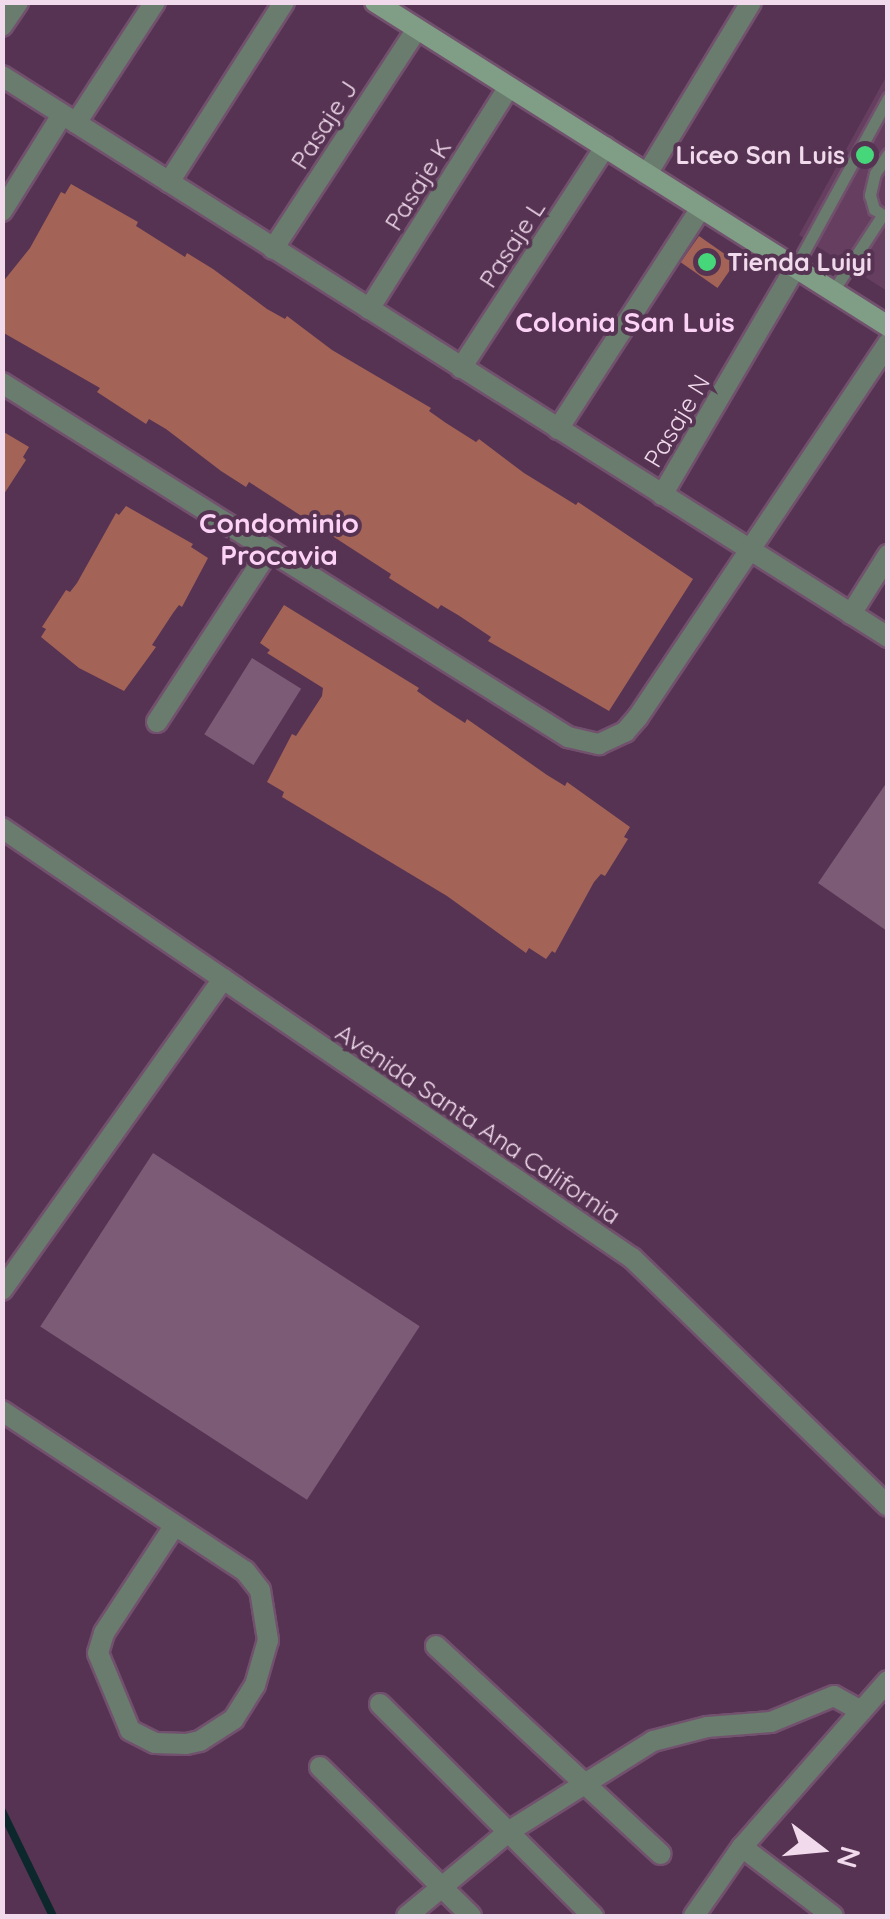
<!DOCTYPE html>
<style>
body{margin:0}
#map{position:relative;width:890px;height:1919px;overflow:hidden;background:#563352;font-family:Quicksand,sans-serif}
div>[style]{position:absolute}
.built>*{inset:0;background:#653e60}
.green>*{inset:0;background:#7c5b77;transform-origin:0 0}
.stream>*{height:8px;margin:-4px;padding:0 4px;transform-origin:4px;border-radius:4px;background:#0d282d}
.building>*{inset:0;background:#a36357;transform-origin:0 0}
.roads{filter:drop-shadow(2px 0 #72516e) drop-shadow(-2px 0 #72516e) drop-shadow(0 2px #72516e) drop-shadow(0 -2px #72516e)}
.lane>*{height:11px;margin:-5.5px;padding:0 5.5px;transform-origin:5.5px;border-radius:5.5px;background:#6a7c6e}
.street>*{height:20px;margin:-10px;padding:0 10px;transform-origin:10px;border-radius:10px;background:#6a7c6e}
.secondary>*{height:20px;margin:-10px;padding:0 10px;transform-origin:10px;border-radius:10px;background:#809d86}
.dots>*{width:28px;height:28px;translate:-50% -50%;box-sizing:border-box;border:5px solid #563352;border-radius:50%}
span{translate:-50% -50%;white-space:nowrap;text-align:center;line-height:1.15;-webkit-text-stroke:8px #563352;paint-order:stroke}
.street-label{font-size:25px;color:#f0daec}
.poi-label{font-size:25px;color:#f0daec;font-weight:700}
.right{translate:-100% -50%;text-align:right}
.left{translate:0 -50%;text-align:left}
.neighbourhood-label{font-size:28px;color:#fdd2f7;font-weight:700}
.frame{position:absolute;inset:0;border:5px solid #f0daec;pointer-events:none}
.north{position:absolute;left:770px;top:1799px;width:100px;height:100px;-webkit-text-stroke:8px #563352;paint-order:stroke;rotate:106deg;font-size:28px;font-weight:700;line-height:40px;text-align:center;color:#f0daec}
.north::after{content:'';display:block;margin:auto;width:35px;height:45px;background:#f0daec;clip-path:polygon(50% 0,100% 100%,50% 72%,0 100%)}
</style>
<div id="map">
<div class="built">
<i style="clip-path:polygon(887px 75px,887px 291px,799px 235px)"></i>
</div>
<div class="green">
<i style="left:252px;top:658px;width:58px;height:90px;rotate:32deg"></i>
<i style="clip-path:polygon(887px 782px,887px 931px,818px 883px)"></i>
<i style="left:153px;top:1153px;width:318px;height:207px;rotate:33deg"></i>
</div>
<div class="stream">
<i style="left:2px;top:1811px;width:117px;rotate:64.1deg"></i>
</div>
<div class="building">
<i style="clip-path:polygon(71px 184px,138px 222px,136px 226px,185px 257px,187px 253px,213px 269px,267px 309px,285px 319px,287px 316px,332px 350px,431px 408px,429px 411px,446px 423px,476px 442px,479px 439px,524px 473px,576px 505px,578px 502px,693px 579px,609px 711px,488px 641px,491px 637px,458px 615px,441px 605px,438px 609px,389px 578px,391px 574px,249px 482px,246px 487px,221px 471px,166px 429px,149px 419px,146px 424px,97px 392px,100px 388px,2px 332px,2px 283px,30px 248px,61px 192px,65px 194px)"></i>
<i style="left:699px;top:236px;width:45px;height:32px;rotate:35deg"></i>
<i style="clip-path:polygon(2px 431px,29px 447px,23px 457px,26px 460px,2px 497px)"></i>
<i style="clip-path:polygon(126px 506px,193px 544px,191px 547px,208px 558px,182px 607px,179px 605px,173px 613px,152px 645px,156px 647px,124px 691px,79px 668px,41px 637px,46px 629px,42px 627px,66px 590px,70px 592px,77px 583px,116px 513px,119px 515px)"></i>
<i style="clip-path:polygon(284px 605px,419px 688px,417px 691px,434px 703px,465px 723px,467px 719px,547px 775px,565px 786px,567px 782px,630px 827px,624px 837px,628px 839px,605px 876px,601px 874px,594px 882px,555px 953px,552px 951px,546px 959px,529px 948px,526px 953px,447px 896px,282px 797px,284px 792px,267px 782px,292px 734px,296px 736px,322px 696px,323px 688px,267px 653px,270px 650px,260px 643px)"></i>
</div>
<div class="roads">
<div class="lane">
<i style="left:888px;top:154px;width:23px;rotate:124deg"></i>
<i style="left:875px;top:173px;width:23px;rotate:103deg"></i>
<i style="left:870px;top:195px;width:15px;rotate:74deg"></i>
<i style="left:874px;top:209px;width:17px;rotate:33deg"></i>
<i style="left:795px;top:268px;width:194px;rotate:-61.3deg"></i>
<i style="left:833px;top:291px;width:88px;rotate:-57deg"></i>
</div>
<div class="street">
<i style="left:2px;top:26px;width:29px;rotate:-56deg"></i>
<i style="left:2px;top:76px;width:1049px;rotate:32.34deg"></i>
<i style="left:76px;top:123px;width:145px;rotate:-56.9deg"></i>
<i style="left:647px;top:174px;width:201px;rotate:-58.8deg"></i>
<i style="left:169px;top:182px;width:214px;rotate:-57.4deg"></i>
<i style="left:2px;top:211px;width:113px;rotate:-58deg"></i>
<i style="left:273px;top:249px;width:263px;rotate:-56.8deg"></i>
<i style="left:369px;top:309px;width:262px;rotate:-57.8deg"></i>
<i style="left:461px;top:368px;width:264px;rotate:-56.9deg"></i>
<i style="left:2px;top:383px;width:668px;rotate:32.02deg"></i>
<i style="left:568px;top:737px;width:32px;rotate:13deg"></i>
<i style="left:599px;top:744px;width:29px;rotate:-25deg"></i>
<i style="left:625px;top:732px;width:20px;rotate:-49deg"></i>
<i style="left:638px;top:717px;width:450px;rotate:-56.2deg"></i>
<i style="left:558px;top:429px;width:263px;rotate:-57.1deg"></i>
<i style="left:662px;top:495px;width:263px;rotate:-59.6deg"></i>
<i style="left:851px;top:614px;width:70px;rotate:-57.9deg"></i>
<i style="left:157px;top:722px;width:203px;rotate:-56.9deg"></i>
<i style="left:2px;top:828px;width:763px;rotate:34.32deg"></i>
<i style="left:632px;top:1258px;width:356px;rotate:44.1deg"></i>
<i style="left:2px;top:1290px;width:382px;rotate:-54.6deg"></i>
<i style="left:2px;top:1411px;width:291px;rotate:33.4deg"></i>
<i style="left:245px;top:1571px;width:24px;rotate:52deg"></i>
<i style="left:260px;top:1590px;width:51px;rotate:80.9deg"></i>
<i style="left:268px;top:1640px;width:47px;rotate:106.1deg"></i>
<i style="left:255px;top:1685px;width:40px;rotate:122deg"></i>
<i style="left:234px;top:1719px;width:40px;rotate:147.1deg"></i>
<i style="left:200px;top:1741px;width:14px;rotate:168deg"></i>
<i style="left:186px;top:1744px;width:31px;rotate:-178deg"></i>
<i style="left:155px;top:1743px;width:28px;rotate:-153deg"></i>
<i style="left:130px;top:1730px;width:83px;rotate:-112.6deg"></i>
<i style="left:98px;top:1653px;width:21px;rotate:-73deg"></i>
<i style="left:104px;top:1633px;width:129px;rotate:-56.7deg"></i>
<i style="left:436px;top:1646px;width:306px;rotate:42.8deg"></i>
<i style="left:380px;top:1704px;width:301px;rotate:44.9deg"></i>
<i style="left:320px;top:1767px;width:212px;rotate:44.6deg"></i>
<i style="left:742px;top:1847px;width:114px;rotate:37.2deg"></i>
<i style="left:407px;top:1916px;width:131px;rotate:-39.7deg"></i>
<i style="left:508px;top:1832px;width:171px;rotate:-32.1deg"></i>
<i style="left:653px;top:1741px;width:56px;rotate:-14.5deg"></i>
<i style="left:707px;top:1727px;width:64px;rotate:-4.5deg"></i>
<i style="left:771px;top:1722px;width:68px;rotate:-22.4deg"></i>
<i style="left:834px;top:1696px;width:31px;rotate:29deg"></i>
<i style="left:694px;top:1916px;width:84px;rotate:-55.2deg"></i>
<i style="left:742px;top:1847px;width:221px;rotate:-48.7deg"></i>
</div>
<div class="secondary">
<i style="left:375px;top:2px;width:607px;rotate:32.28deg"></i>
</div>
</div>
<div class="dots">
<i style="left:865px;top:155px;background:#45d77a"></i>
<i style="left:707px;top:262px;background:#45d77a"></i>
</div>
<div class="street-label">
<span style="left:324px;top:125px;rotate:-57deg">Pasaje J</span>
<span style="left:418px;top:185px;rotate:-58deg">Pasaje K</span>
<span style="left:512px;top:244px;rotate:-57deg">Pasaje L</span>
<span style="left:677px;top:421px;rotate:-59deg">Pasaje N</span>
<span style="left:478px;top:1124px;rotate:34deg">Avenida Santa Ana California</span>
</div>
<div class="poi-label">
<span class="right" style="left:845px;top:155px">Liceo San Luis</span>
<span class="left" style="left:727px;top:262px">Tienda Luiyi</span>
</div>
<div class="neighbourhood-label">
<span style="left:625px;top:322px">Colonia San Luis</span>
<span style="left:279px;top:539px">Condominio<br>Procavia</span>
</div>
<div class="frame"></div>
<div class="north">N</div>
</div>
